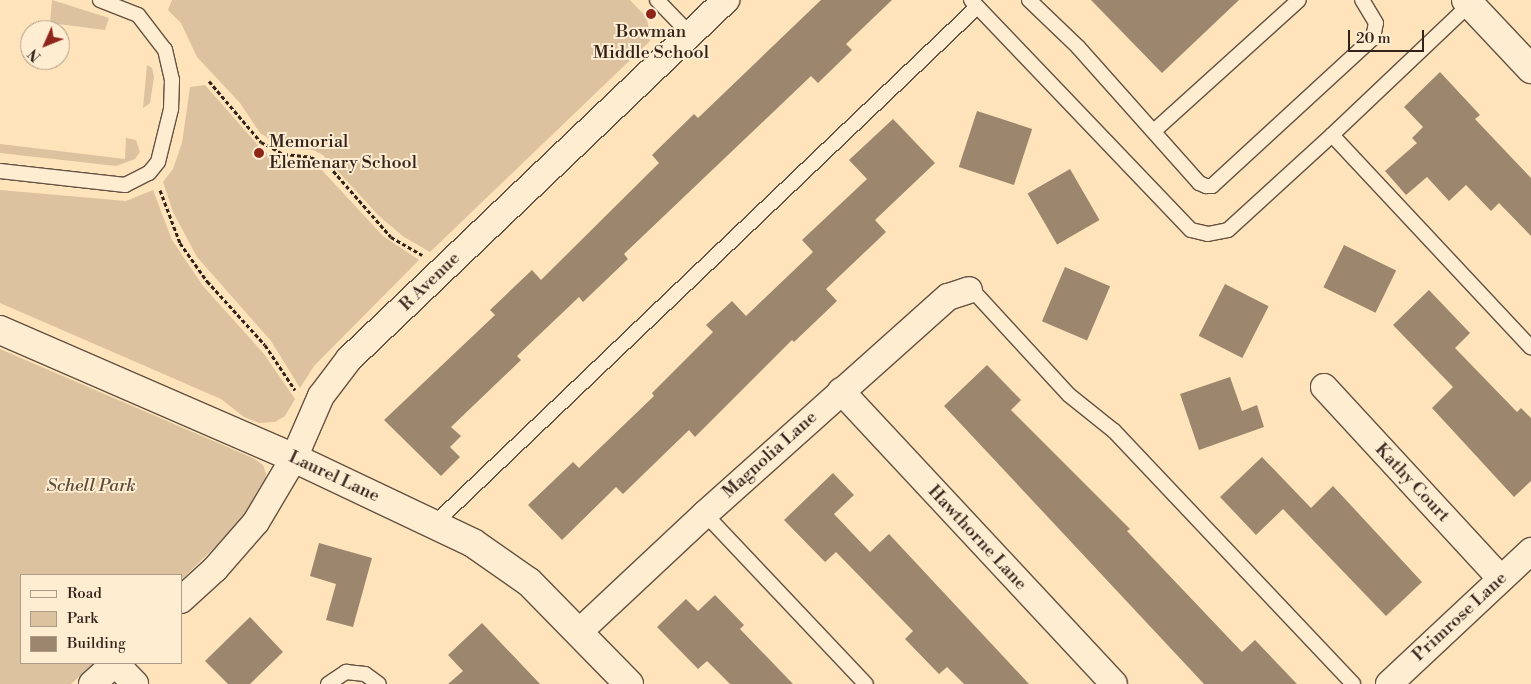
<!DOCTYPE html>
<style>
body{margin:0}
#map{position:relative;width:1531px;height:684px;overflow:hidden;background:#ffe3ba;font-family:"Libre Bodoni",serif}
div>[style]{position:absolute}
.green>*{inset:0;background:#dcc29f}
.building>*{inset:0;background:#9c866d;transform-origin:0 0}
.path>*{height:3px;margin-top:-1.5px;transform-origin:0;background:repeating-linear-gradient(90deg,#31221a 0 4px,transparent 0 6.5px)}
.roads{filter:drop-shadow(1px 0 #645242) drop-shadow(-1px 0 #645242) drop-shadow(0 1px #645242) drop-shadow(0 -1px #645242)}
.lane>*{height:14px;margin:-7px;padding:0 7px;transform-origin:7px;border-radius:7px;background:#ffedd2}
.street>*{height:26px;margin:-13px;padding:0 13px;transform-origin:13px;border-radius:13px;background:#ffedd2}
.secondary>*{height:28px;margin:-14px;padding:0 14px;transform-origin:14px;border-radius:14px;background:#ffedd2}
.dots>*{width:14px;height:14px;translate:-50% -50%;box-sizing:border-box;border:2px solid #ffedd2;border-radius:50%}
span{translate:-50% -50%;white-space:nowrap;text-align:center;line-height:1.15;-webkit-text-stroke:4px #ffedd2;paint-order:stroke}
.poi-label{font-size:18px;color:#31221a}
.left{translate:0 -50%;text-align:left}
.street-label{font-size:18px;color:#31221a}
.park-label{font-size:18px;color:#5c4a3b;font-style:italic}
.legend{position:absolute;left:20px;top:574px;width:162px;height:90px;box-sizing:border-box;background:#ffedd2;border:1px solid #ad9c88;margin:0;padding:6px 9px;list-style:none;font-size:15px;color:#31221a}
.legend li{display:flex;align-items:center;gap:10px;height:25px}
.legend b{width:25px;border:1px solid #ad9c88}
.north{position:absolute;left:20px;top:20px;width:50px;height:50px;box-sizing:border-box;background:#ffedd2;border:1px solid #ad9c88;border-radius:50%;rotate:226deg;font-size:14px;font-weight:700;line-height:20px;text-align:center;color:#31221a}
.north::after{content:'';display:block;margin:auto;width:18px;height:22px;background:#8f2418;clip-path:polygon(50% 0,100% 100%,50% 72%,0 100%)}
.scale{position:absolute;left:1348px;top:30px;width:76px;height:22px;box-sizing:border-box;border:2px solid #31221a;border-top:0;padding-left:6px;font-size:15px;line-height:18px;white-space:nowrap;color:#31221a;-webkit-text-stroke:4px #ffedd2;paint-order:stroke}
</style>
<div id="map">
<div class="green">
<i style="clip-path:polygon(52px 0,109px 18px,105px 30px,50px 23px)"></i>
<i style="clip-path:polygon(172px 0,630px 0,647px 18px,650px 41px,430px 252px,404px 237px,379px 216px,323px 155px,313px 150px,284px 148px,260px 133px,240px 103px,197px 57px,181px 23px,168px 10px)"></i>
<i style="clip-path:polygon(147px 65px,152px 68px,154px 77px,150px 103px,143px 108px)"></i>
<i style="clip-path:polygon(205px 85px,263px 151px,282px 160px,309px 161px,319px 167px,383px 236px,419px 260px,314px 366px,300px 388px,271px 341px,197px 257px,173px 212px,163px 182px,173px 169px,182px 143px,190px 87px)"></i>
<i style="clip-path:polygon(126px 138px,136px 140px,140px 152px,135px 159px,116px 166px,0 153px,0 144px,125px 159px)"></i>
<i style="clip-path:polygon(0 190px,126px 201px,153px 190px,172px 240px,203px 286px,264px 354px,295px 399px,285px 416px,275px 422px,259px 423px,244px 417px,221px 399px,0 303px)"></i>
<i style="clip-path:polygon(0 349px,253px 458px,263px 465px,266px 474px,265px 486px,245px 518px,181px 580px,181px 575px,21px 575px,21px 663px,94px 663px,71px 684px,0 684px)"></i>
</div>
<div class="building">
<i style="clip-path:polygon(821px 0,892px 0,846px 44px,852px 50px,818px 83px,811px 76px,624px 254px,628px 259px,583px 302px,579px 297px,517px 356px,521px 360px,451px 427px,461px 436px,450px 447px,460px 457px,441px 476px,384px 420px,495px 315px,490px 310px,532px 270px,541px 280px,659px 163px,652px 155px,694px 114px,698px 118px)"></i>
<i style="clip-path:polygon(1091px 0,1239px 0,1162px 73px)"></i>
<i style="clip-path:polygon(1440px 72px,1480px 115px,1475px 119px,1531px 178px,1531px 236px,1499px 203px,1491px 211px,1466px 185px,1449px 201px,1427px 177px,1406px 195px,1385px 171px,1417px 143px,1412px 138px,1423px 127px,1404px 107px)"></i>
<i style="left:977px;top:111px;width:58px;height:59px;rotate:18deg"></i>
<i style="clip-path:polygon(893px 119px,935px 163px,875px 220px,886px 232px,826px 289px,837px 301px,794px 342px,792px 340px,695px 437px,689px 430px,623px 494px,616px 487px,562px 540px,528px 505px,573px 462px,579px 468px,654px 396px,652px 393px,713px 332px,706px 325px,732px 301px,746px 316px,813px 252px,802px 240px,867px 179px,849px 160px)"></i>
<i style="left:1070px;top:169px;width:59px;height:49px;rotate:60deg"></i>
<i style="left:1344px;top:245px;width:58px;height:47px;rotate:26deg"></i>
<i style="left:1065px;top:267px;width:49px;height:59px;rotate:23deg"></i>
<i style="left:1225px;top:284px;width:49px;height:58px;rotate:27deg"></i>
<i style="clip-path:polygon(1429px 290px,1470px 333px,1455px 348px,1517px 412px,1521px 408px,1531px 418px,1531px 481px,1514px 497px,1432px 408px,1453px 387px,1393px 325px)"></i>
<i style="clip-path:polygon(987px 365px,1021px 400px,1011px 410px,1130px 529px,1127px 531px,1242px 652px,1255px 640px,1297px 684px,1204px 684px,944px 406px)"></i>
<i style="clip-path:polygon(1230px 377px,1242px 411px,1257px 405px,1264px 427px,1199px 450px,1180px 394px)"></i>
<i style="clip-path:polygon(1262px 457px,1311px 508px,1333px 486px,1422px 582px,1386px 616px,1283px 509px,1256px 535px,1220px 497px)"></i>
<i style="clip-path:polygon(833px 473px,854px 495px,834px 514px,870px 552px,889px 534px,1029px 684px,964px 684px,947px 667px,939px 674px,905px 639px,913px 631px,836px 552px,825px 562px,784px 520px)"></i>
<i style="clip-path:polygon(319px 543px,372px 558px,353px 627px,326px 620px,336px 584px,310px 576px)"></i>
<i style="clip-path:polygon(715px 595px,744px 625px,740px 629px,793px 684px,730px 684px,707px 661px,698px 669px,657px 627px,686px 599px,698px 611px)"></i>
<i style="clip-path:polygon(250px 617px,283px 652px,250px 684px,228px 684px,205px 661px)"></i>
<i style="clip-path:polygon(482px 623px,540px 684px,448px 684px,463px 671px,448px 655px)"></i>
</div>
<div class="path">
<i style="left:209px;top:81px;width:80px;rotate:49.6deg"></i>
<i style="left:261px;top:142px;width:26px;rotate:28deg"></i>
<i style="left:284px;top:154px;width:27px;rotate:6deg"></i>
<i style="left:311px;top:157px;width:20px;rotate:27deg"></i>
<i style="left:329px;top:166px;width:94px;rotate:48.9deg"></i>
<i style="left:391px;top:237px;width:36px;rotate:30deg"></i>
<i style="left:160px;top:190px;width:57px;rotate:69.3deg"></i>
<i style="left:180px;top:243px;width:47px;rotate:54.6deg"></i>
<i style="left:207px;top:281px;width:86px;rotate:47.8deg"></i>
<i style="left:265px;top:345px;width:54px;rotate:56.3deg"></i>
</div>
<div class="roads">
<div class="lane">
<i style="left:657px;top:0;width:47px;rotate:45.9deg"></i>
<i style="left:971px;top:0;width:318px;rotate:46.3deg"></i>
<i style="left:1191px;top:230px;width:17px;rotate:13deg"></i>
<i style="left:1208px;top:234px;width:20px;rotate:-11deg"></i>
<i style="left:1228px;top:230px;width:141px;rotate:-42.4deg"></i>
<i style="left:1029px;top:0;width:68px;rotate:43.8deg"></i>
<i style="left:1078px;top:47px;width:182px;rotate:48.3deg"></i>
<i style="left:1199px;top:183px;width:8px;rotate:23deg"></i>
<i style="left:1206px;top:186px;width:6px"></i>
<i style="left:1212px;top:186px;width:219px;rotate:-42.6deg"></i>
<i style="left:1373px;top:38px;width:15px;rotate:-79deg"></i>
<i style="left:1376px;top:23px;width:27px;rotate:-121deg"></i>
<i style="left:1470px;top:4px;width:190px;rotate:136.5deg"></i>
<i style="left:1332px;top:135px;width:291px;rotate:46.9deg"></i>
<i style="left:1154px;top:131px;width:195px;rotate:-42.1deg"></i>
<i style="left:0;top:171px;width:126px;rotate:6.4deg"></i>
<i style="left:125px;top:185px;width:27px;rotate:-27deg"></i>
<i style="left:149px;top:173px;width:14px;rotate:-51deg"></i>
<i style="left:158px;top:162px;width:55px;rotate:-76.2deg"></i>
<i style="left:171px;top:109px;width:29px;rotate:-88deg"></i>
<i style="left:172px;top:80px;width:31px;rotate:-103deg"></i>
<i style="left:165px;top:50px;width:44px;rotate:-127.6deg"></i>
<i style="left:138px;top:15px;width:41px;rotate:-158.5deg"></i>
<i style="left:969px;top:290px;width:8px;rotate:30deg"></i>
<i style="left:976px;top:294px;width:137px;rotate:47.4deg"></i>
<i style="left:1069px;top:395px;width:58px;rotate:38.7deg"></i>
<i style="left:1114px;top:431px;width:348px;rotate:46.6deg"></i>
<i style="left:705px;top:514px;width:234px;rotate:46.6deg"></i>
<i style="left:434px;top:524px;width:750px;rotate:-43.59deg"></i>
<i style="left:328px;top:684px;width:22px;rotate:-34deg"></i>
<i style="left:346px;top:672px;width:19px;rotate:6deg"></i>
<i style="left:365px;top:674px;width:17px;rotate:36deg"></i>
</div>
<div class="street">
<i style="left:1324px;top:387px;width:261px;rotate:47.3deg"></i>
<i style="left:841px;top:391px;width:400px;rotate:47deg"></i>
<i style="left:181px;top:600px;width:46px;rotate:-42.4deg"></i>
<i style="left:215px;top:569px;width:62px;rotate:-48.9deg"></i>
<i style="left:256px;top:522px;width:74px;rotate:-59.3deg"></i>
<i style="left:294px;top:458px;width:68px;rotate:-66.5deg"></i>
<i style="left:321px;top:396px;width:46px;rotate:-52.9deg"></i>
<i style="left:349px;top:359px;width:521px;rotate:-43.6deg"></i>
<i style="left:580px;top:631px;width:171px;rotate:-43.1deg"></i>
<i style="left:705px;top:514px;width:326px;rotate:-41.8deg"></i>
<i style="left:948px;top:297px;width:22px;rotate:-18deg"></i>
<i style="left:115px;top:663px;width:29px;rotate:46deg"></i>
<i style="left:92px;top:684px;width:31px;rotate:-42deg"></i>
<i style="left:1389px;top:684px;width:195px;rotate:-43.1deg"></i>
</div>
<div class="secondary">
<i style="left:1466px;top:0;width:95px;rotate:46.7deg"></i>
<i style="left:0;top:330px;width:321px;rotate:23.5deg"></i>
<i style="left:294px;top:458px;width:198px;rotate:25.4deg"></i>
<i style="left:473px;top:543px;width:68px;rotate:34.9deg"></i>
<i style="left:529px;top:582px;width:143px;rotate:45.6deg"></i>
</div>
</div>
<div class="dots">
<i style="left:651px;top:14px;background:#8f2418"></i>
<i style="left:259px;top:153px;background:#8f2418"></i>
</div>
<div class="poi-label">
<span style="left:651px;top:43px">Bowman<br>Middle School</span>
<span class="left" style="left:269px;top:153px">Memorial<br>Elemenary School</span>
</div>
<div class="street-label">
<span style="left:430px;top:282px;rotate:-44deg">R Avenue</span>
<span style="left:770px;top:455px;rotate:-42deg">Magnolia Lane</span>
<span style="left:334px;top:477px;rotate:25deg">Laurel Lane</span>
<span style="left:1412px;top:483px;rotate:47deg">Kathy Court</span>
<span style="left:977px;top:538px;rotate:47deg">Hawthorne Lane</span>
<span style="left:1460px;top:617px;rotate:-43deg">Primrose Lane</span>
</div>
<div class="park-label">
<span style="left:91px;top:486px">Schell Park</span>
</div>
<ul class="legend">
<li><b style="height:6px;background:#ffedd2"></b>Road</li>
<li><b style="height:14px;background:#dcc29f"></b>Park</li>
<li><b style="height:14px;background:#9c866d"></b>Building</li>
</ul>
<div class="north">N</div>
<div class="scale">20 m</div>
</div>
